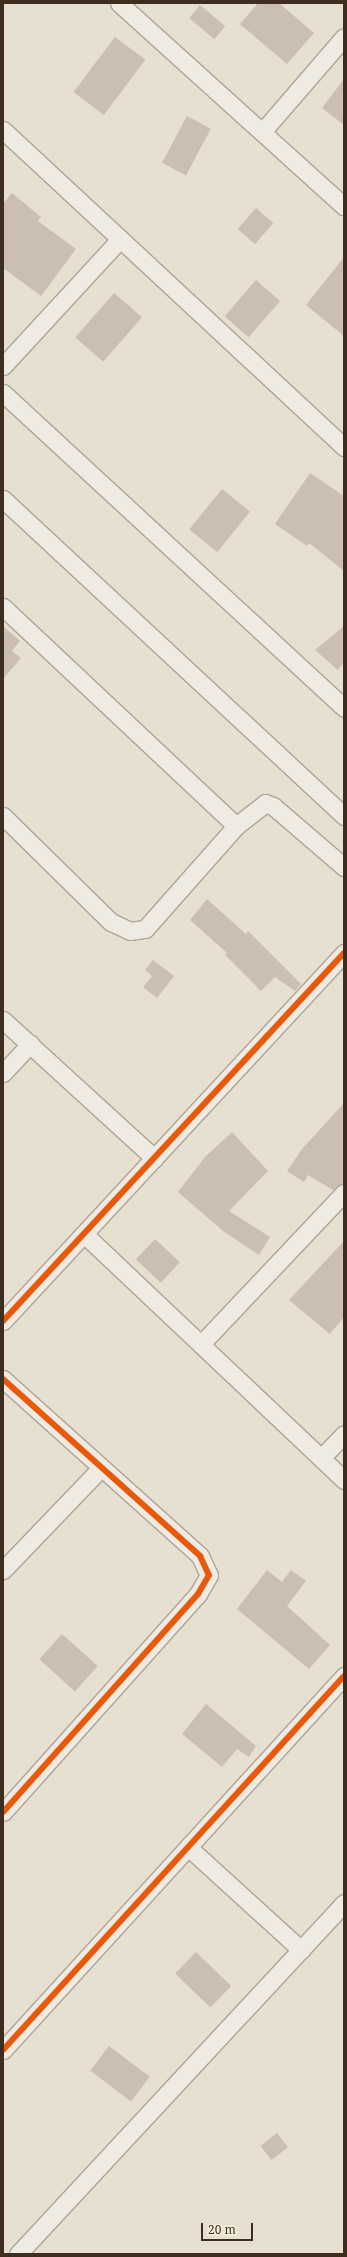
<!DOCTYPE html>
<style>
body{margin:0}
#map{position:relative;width:347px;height:2257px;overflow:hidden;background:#e7e0d1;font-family:"Noto Serif",serif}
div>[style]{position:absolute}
.building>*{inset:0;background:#cbbfb2;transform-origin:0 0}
.roads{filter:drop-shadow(1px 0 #ada599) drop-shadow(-1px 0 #ada599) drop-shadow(0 1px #ada599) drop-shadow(0 -1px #ada599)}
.minor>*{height:17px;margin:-8.5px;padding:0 8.5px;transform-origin:8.5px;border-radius:8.5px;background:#efebe3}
.cycleway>*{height:6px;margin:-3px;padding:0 3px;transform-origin:3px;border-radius:3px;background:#e8590c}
span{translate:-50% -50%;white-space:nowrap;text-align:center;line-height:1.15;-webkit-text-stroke:3px #f7eed8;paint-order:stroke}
.frame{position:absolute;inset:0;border:4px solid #3d2e20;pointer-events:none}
.scale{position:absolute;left:201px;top:2223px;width:52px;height:18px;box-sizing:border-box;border:2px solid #3d2e20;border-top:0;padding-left:5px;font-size:12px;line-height:14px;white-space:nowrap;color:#3d2e20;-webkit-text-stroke:3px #f7eed8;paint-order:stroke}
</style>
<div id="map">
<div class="building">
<i style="clip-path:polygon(258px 3px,279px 3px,314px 33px,287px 64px,240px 24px)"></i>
<i style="left:200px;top:5px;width:33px;height:17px;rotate:40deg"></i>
<i style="left:115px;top:37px;width:38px;height:69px;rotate:37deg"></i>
<i style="clip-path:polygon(344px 79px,344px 125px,322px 108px)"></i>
<i style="left:187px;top:116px;width:27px;height:53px;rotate:28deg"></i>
<i style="clip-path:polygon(12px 193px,41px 217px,38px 221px,76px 249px,41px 296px,3px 268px,3px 204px)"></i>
<i style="left:256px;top:208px;width:23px;height:28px;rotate:41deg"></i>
<i style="clip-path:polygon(344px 257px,344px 336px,306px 305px)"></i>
<i style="left:256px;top:280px;width:32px;height:48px;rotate:41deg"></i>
<i style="left:114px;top:293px;width:37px;height:59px;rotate:41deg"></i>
<i style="clip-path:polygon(310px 473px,344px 496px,344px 571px,309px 543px,307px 546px,275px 524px)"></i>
<i style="left:222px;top:489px;width:36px;height:52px;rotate:39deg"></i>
<i style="clip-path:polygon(3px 626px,20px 641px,12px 651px,21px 658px,3px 679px)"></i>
<i style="clip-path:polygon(344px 626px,344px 662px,338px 670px,315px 650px)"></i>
<i style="clip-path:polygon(207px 899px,246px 934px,248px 931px,301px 984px,295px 991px,275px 977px,261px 991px,225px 955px,227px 953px,190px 920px)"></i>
<i style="clip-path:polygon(153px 960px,174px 976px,157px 998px,143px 987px,152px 976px,145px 970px)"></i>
<i style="clip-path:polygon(344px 1103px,344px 1183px,333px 1190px,308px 1175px,304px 1182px,287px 1171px,302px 1149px)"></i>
<i style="clip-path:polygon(232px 1132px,268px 1171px,229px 1211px,270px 1237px,259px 1255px,223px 1231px,178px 1192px,205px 1157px)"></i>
<i style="left:155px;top:1239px;width:34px;height:28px;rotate:43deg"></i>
<i style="clip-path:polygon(344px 1241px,344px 1317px,330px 1334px,289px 1300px)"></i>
<i style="clip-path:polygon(267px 1570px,282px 1582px,291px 1570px,306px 1581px,287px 1606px,330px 1645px,309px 1669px,237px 1609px)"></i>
<i style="left:62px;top:1634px;width:48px;height:34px;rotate:42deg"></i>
<i style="clip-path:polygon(206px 1704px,256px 1746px,249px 1757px,237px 1749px,222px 1767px,182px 1734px)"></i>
<i style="left:196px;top:1952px;width:49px;height:30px;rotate:44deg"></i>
<i style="left:109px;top:2046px;width:51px;height:31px;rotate:37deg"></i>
<i style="left:277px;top:2133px;width:18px;height:21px;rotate:52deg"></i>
</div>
<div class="roads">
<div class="minor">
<i style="left:119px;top:3px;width:303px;rotate:42.1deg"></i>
<i style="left:3px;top:130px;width:466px;rotate:42.9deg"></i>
<i style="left:262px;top:132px;width:125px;rotate:-49.2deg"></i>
<i style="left:3px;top:366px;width:173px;rotate:-47.3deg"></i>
<i style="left:3px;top:393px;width:464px;rotate:42.7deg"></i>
<i style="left:3px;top:499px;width:466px;rotate:42.9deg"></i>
<i style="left:3px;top:607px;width:320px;rotate:43.2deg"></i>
<i style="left:3px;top:816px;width:151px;rotate:44.5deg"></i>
<i style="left:111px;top:922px;width:21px;rotate:25deg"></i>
<i style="left:130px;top:931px;width:15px;rotate:-8deg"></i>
<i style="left:145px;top:929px;width:137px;rotate:-48.5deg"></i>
<i style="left:236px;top:826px;width:37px;rotate:-38deg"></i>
<i style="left:265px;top:803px;width:9px;rotate:21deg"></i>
<i style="left:273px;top:806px;width:94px;rotate:40.7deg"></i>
<i style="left:3px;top:1020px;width:205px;rotate:42.4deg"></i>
<i style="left:3px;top:1073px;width:40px;rotate:-47deg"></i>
<i style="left:84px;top:1234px;width:358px;rotate:43.4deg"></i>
<i style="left:3px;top:1321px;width:502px;rotate:-47.18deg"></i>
<i style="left:201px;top:1344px;width:208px;rotate:-46.6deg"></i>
<i style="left:3px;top:1379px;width:265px;rotate:41.9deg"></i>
<i style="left:200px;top:1556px;width:21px;rotate:65deg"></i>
<i style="left:209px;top:1575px;width:22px;rotate:120deg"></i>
<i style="left:198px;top:1594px;width:292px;rotate:131.8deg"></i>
<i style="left:321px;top:1458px;width:33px;rotate:-46deg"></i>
<i style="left:3px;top:1570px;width:140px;rotate:-46.2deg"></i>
<i style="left:188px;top:1847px;width:153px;rotate:42.3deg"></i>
<i style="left:3px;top:2050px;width:506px;rotate:-47.64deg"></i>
<i style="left:18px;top:2254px;width:479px;rotate:-47.1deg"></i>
</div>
</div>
<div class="cycleway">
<i style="left:3px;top:1321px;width:502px;rotate:-47.18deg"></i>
<i style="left:3px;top:1379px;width:265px;rotate:41.9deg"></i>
<i style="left:200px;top:1556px;width:21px;rotate:65deg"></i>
<i style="left:209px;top:1575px;width:22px;rotate:120deg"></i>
<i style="left:198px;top:1594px;width:292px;rotate:131.8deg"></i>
<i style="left:3px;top:2050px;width:506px;rotate:-47.64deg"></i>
</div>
<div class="frame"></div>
<div class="scale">20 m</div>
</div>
